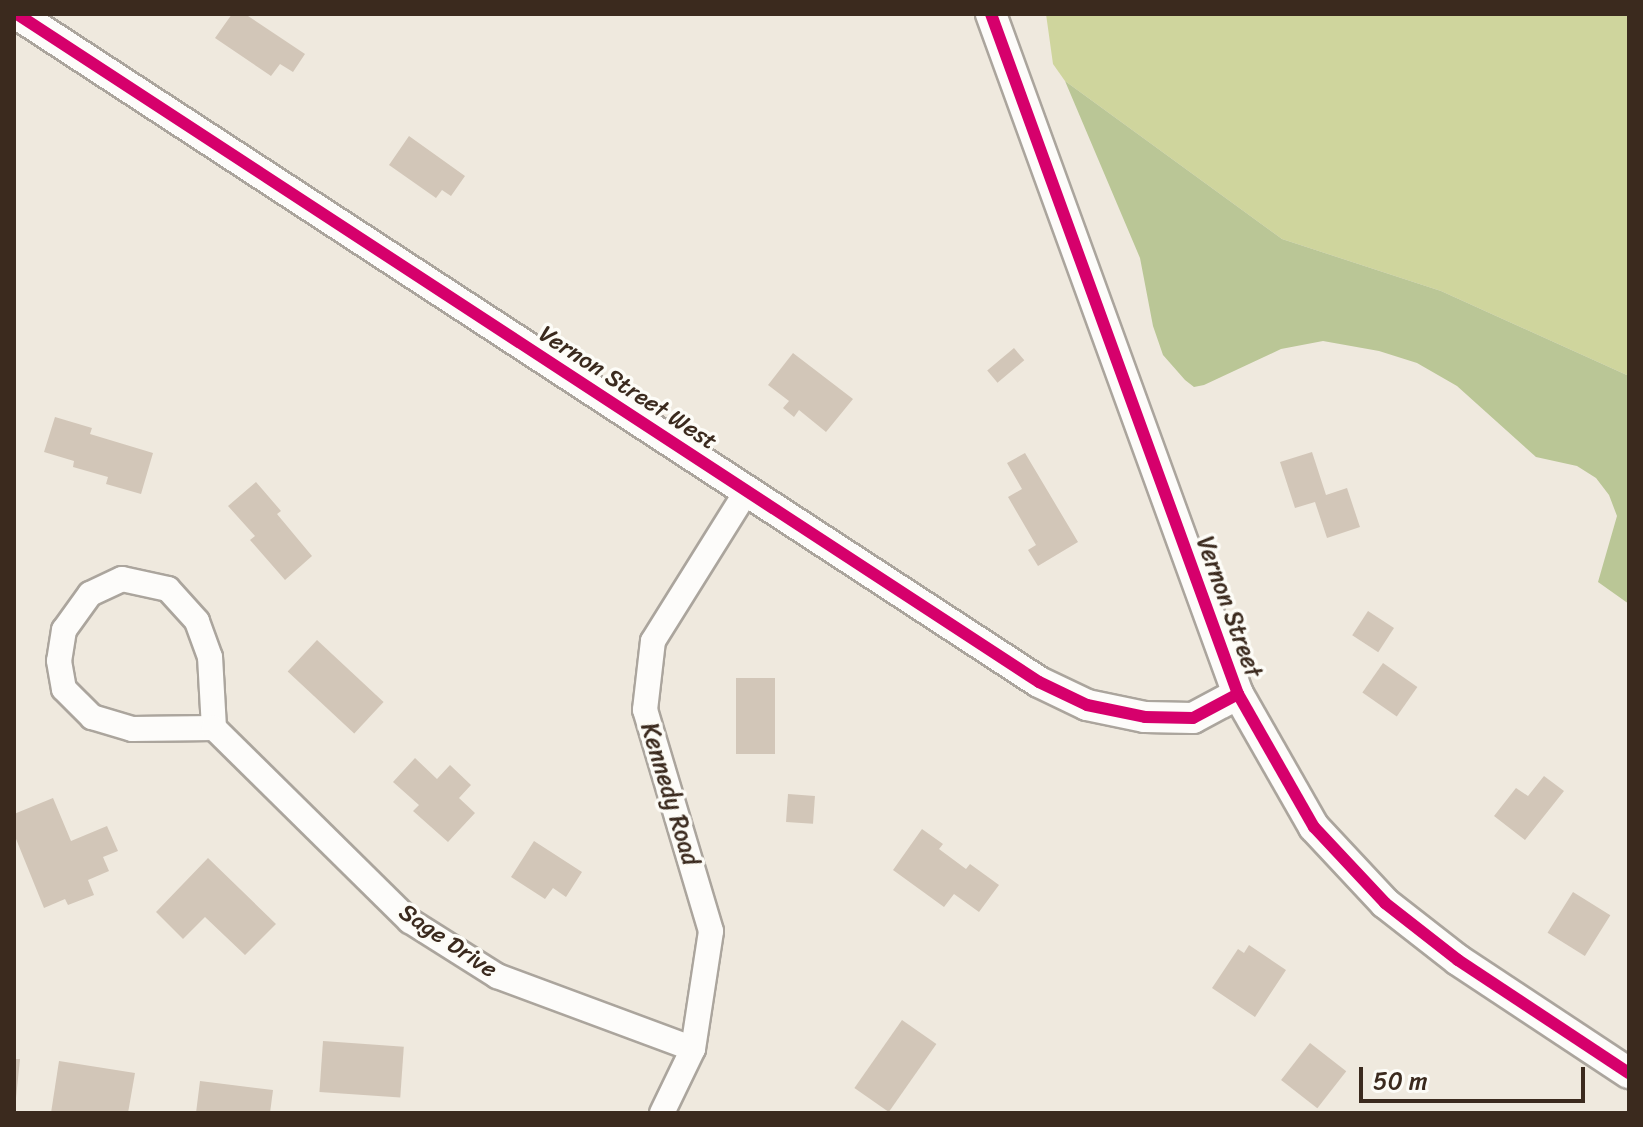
<!DOCTYPE html>
<style>
body{margin:0}
#map{position:relative;width:1643px;height:1127px;overflow:hidden;background:#efe9de;font-family:Sriracha,sans-serif}
div>[style]{position:absolute}
.green>*{inset:0;background:#cfd59d}
.forest>*{inset:0;background:#bac696}
.building>*{inset:0;background:#d2c6b8;transform-origin:0 0}
.roads{filter:drop-shadow(2px 0 #aba59d) drop-shadow(-2px 0 #aba59d) drop-shadow(0 2px #aba59d) drop-shadow(0 -2px #aba59d)}
.minor>*{height:24px;margin:-12px;padding:0 12px;transform-origin:12px;border-radius:12px;background:#fdfcfa}
.tertiary>*{height:30px;margin:-15px;padding:0 15px;transform-origin:15px;border-radius:15px;background:#fdfcfa}
.cycleway>*{height:12px;margin:-6px;padding:0 6px;transform-origin:6px;border-radius:6px;background:#d6006c}
span{translate:-50% -50%;white-space:nowrap;text-align:center;line-height:1.15;-webkit-text-stroke:7px #fdfcf7;paint-order:stroke}
.street-label{font-size:24px;color:#3b2a1e}
.frame{position:absolute;inset:0;border:16px solid #3b2a1e;pointer-events:none}
.scale{position:absolute;left:1359px;top:1067px;width:226px;height:36px;box-sizing:border-box;border:4px solid #3b2a1e;border-top:0;padding-left:10px;font-size:24px;line-height:28px;white-space:nowrap;color:#3b2a1e;-webkit-text-stroke:6px #fdfcf7;paint-order:stroke}
</style>
<div id="map">
<div class="green">
<i style="clip-path:polygon(1046px 14px,1629px 14px,1629px 376px,1441px 291px,1282px 239px,1065px 81px,1053px 64px)"></i>
</div>
<div class="forest">
<i style="clip-path:polygon(1065px 81px,1282px 239px,1441px 291px,1629px 376px,1629px 604px,1598px 582px,1617px 516px,1609px 495px,1596px 478px,1577px 466px,1536px 457px,1457px 386px,1417px 363px,1379px 351px,1323px 341px,1281px 349px,1204px 385px,1194px 387px,1185px 380px,1163px 355px,1153px 326px,1140px 258px)"></i>
</div>
<div class="building">
<i style="clip-path:polygon(232px 14px,245px 14px,305px 54px,293px 72px,280px 64px,271px 76px,215px 38px)"></i>
<i style="clip-path:polygon(409px 136px,465px 176px,451px 196px,442px 190px,436px 198px,389px 165px)"></i>
<i style="left:1014px;top:348px;width:16px;height:35px;rotate:50deg"></i>
<i style="clip-path:polygon(793px 353px,853px 399px,826px 432px,799px 410px,794px 417px,783px 408px,789px 401px,768px 385px)"></i>
<i style="clip-path:polygon(55px 417px,92px 428px,90px 434px,153px 453px,141px 494px,106px 484px,108px 477px,73px 467px,74px 461px,44px 452px)"></i>
<i style="clip-path:polygon(1312px 452px,1326px 495px,1347px 488px,1360px 527px,1327px 538px,1315px 502px,1295px 508px,1280px 462px)"></i>
<i style="clip-path:polygon(1025px 453px,1078px 542px,1038px 566px,1028px 550px,1036px 545px,1008px 497px,1022px 489px,1007px 463px)"></i>
<i style="clip-path:polygon(256px 482px,281px 511px,277px 514px,312px 556px,285px 580px,250px 540px,255px 536px,228px 506px)"></i>
<i style="left:1368px;top:611px;width:31px;height:29px;rotate:33deg"></i>
<i style="left:317px;top:640px;width:91px;height:43px;rotate:43deg"></i>
<i style="left:1383px;top:663px;width:42px;height:36px;rotate:35deg"></i>
<i style="left:736px;top:678px;width:39px;height:76px"></i>
<i style="clip-path:polygon(415px 758px,437px 779px,450px 765px,471px 785px,459px 798px,475px 813px,448px 842px,413px 811px,419px 805px,393px 782px)"></i>
<i style="clip-path:polygon(1544px 776px,1564px 791px,1525px 840px,1494px 816px,1516px 788px,1528px 796px)"></i>
<i style="left:788px;top:794px;width:27px;height:28px;rotate:4deg"></i>
<i style="clip-path:polygon(53px 798px,71px 841px,107px 826px,118px 851px,103px 857px,109px 871px,88px 880px,94px 895px,68px 905px,65px 899px,44px 908px,14px 834px,14px 814px)"></i>
<i style="clip-path:polygon(922px 829px,943px 844px,939px 849px,966px 869px,970px 864px,999px 885px,979px 912px,954px 894px,944px 907px,893px 870px)"></i>
<i style="clip-path:polygon(534px 841px,582px 872px,566px 897px,553px 888px,545px 899px,511px 877px)"></i>
<i style="clip-path:polygon(208px 858px,276px 924px,245px 955px,205px 917px,183px 939px,156px 912px)"></i>
<i style="left:1573px;top:892px;width:44px;height:48px;rotate:32deg"></i>
<i style="clip-path:polygon(1249px 945px,1286px 970px,1255px 1017px,1212px 988px,1238px 949px,1244px 953px)"></i>
<i style="left:902px;top:1020px;width:42px;height:83px;rotate:35deg"></i>
<i style="left:323px;top:1041px;width:81px;height:51px;rotate:4deg"></i>
<i style="left:1310px;top:1043px;width:46px;height:47px;rotate:38deg"></i>
<i style="clip-path:polygon(14px 1059px,20px 1059px,16px 1098px,14px 1098px)"></i>
<i style="clip-path:polygon(59px 1061px,135px 1073px,128px 1113px,51px 1113px)"></i>
<i style="clip-path:polygon(200px 1081px,273px 1090px,270px 1113px,196px 1113px)"></i>
</div>
<div class="roads">
<div class="minor">
<i style="left:214px;top:728px;width:71px;rotate:-93.2deg"></i>
<i style="left:210px;top:657px;width:38px;rotate:-110deg"></i>
<i style="left:197px;top:621px;width:43px;rotate:-132.2deg"></i>
<i style="left:168px;top:589px;width:47px;rotate:-167.7deg"></i>
<i style="left:122px;top:579px;width:35px;rotate:155deg"></i>
<i style="left:90px;top:594px;width:44px;rotate:125.8deg"></i>
<i style="left:64px;top:630px;width:31px;rotate:99deg"></i>
<i style="left:59px;top:661px;width:28px;rotate:80deg"></i>
<i style="left:64px;top:689px;width:40px;rotate:45deg"></i>
<i style="left:92px;top:717px;width:42px;rotate:16.7deg"></i>
<i style="left:132px;top:729px;width:82px;rotate:-0.7deg"></i>
<i style="left:214px;top:728px;width:275px;rotate:44.6deg"></i>
<i style="left:410px;top:921px;width:103px;rotate:32.3deg"></i>
<i style="left:497px;top:976px;width:209px;rotate:20.4deg"></i>
<i style="left:662px;top:1113px;width:71px;rotate:-64.2deg"></i>
<i style="left:693px;top:1049px;width:119px;rotate:-81.3deg"></i>
<i style="left:711px;top:931px;width:231px;rotate:-106.6deg"></i>
<i style="left:645px;top:710px;width:69px;rotate:-83.4deg"></i>
<i style="left:653px;top:641px;width:176px;rotate:-58deg"></i>
</div>
<div class="tertiary">
<i style="left:17px;top:14px;width:1221px;rotate:33.17deg"></i>
<i style="left:1039px;top:682px;width:53px;rotate:25.6deg"></i>
<i style="left:1087px;top:705px;width:59px;rotate:11.7deg"></i>
<i style="left:1145px;top:717px;width:48px;rotate:1.2deg"></i>
<i style="left:1193px;top:718px;width:51px;rotate:-28.1deg"></i>
<i style="left:991px;top:14px;width:723px;rotate:70.04deg"></i>
<i style="left:1238px;top:694px;width:153px;rotate:60.3deg"></i>
<i style="left:1314px;top:827px;width:104px;rotate:46.9deg"></i>
<i style="left:1385px;top:903px;width:93px;rotate:38deg"></i>
<i style="left:1458px;top:960px;width:205px;rotate:33.5deg"></i>
</div>
</div>
<div class="cycleway">
<i style="left:17px;top:14px;width:1221px;rotate:33.17deg"></i>
<i style="left:1039px;top:682px;width:53px;rotate:25.6deg"></i>
<i style="left:1087px;top:705px;width:59px;rotate:11.7deg"></i>
<i style="left:1145px;top:717px;width:48px;rotate:1.2deg"></i>
<i style="left:1193px;top:718px;width:51px;rotate:-28.1deg"></i>
<i style="left:991px;top:14px;width:723px;rotate:70.04deg"></i>
<i style="left:1238px;top:694px;width:153px;rotate:60.3deg"></i>
<i style="left:1314px;top:827px;width:104px;rotate:46.9deg"></i>
<i style="left:1385px;top:903px;width:93px;rotate:38deg"></i>
<i style="left:1458px;top:960px;width:205px;rotate:33.5deg"></i>
</div>
<div class="street-label">
<span style="left:628px;top:388px;rotate:33deg">Vernon Street West</span>
<span style="left:1229px;top:607px;rotate:70deg">Vernon Street</span>
<span style="left:670px;top:794px;rotate:73deg">Kennedy Road</span>
<span style="left:448px;top:941px;rotate:34deg">Sage Drive</span>
</div>
<div class="frame"></div>
<div class="scale">50 m</div>
</div>
